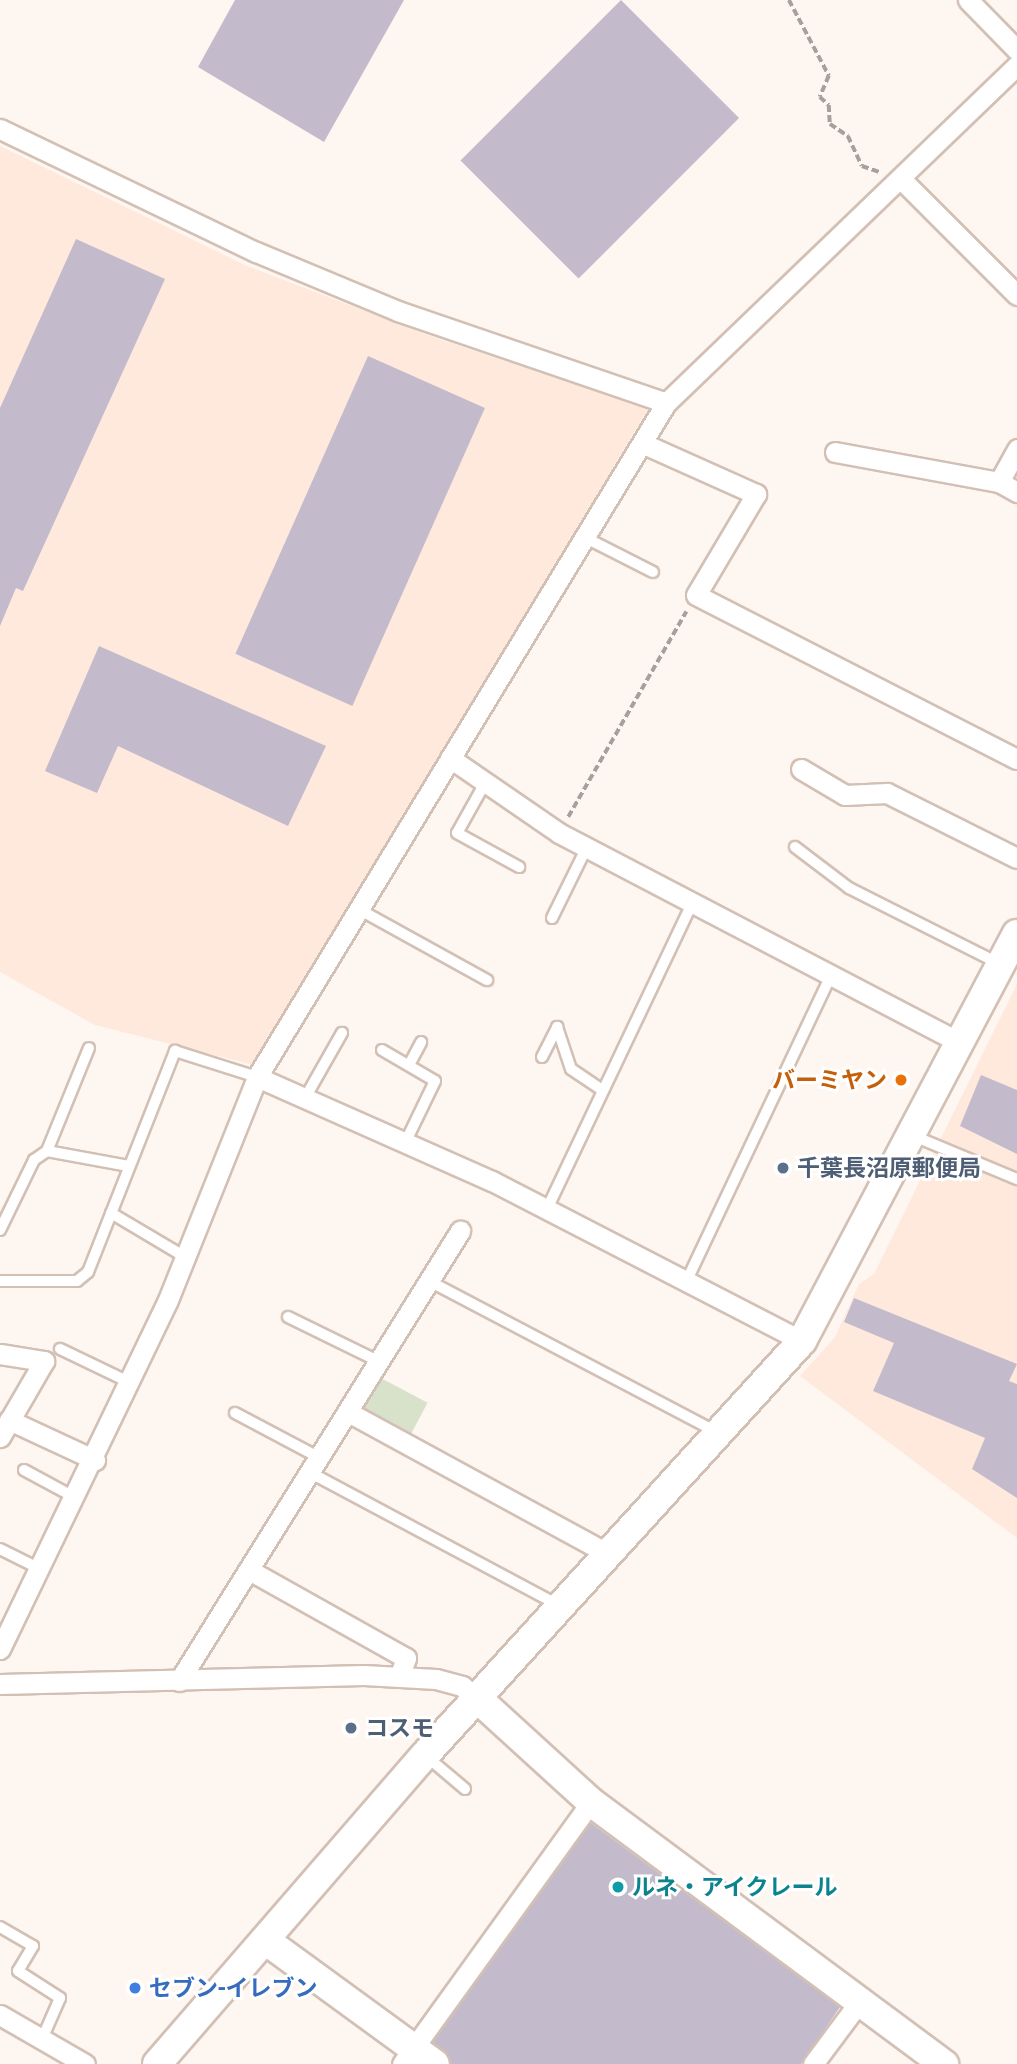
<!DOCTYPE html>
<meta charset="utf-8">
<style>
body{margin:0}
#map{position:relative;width:1017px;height:2064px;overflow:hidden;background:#fef6f1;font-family:Ubuntu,"Noto Sans JP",sans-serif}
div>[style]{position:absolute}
.built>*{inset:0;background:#fee9dc}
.green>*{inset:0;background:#d8e1c9;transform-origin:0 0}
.building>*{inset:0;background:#c3bbcc;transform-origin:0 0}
.path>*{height:3.5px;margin-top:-1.75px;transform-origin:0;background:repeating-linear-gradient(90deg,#a8a09c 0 7px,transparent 0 10.5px)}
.roads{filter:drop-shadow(2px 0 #d3c0b5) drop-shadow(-2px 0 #d3c0b5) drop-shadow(0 2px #d3c0b5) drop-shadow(0 -2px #d3c0b5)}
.lane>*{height:10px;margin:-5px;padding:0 5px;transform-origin:5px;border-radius:5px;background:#fff}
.street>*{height:19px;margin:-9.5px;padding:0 9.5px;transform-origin:9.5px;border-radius:9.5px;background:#fff}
.secondary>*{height:28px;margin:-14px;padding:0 14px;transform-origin:14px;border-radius:14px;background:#fff}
.dots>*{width:19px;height:19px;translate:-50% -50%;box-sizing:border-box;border:4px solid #fff;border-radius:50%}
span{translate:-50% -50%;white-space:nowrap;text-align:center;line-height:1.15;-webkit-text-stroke:6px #fff;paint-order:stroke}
.food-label{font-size:23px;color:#c56008;font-weight:700}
.right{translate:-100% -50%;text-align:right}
.service-label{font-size:23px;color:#4e5e75;font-weight:700}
.left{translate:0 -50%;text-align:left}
.culture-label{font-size:23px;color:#0d838f;font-weight:700}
.shop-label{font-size:23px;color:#366cbe;font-weight:700}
</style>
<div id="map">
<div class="built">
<i style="clip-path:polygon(0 146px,245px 265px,433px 337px,648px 409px,254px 1065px,95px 1025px,0 972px)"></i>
<i style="clip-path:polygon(1017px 984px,1017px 1538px,800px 1376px,835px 1337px,859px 1284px,874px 1274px)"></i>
</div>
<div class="green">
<i style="left:379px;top:1377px;width:55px;height:38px;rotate:28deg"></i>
</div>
<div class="building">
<i style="clip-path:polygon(235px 0,404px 0,324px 142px,198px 67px)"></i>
<i style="left:621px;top:0;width:167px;height:227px;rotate:45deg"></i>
<i style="clip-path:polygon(76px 239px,165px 279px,23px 591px,16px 588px,0 626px,0 408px)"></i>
<i style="left:368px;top:356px;width:128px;height:326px;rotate:24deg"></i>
<i style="clip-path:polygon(99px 646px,326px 746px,288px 826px,118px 746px,97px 793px,45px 771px)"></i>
<i style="clip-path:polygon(981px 1075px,1017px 1090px,1017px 1154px,960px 1126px)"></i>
<i style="clip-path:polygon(854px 1298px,1017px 1364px,1009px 1381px,1017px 1384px,1017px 1498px,972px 1469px,985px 1438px,873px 1391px,894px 1343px,844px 1322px)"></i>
<i style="clip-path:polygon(591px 1823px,840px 2007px,801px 2064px,451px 2064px,433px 2042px)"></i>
</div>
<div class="path">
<i style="left:789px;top:0;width:86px;rotate:62.2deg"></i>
<i style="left:829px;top:76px;width:23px;rotate:113deg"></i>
<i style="left:820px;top:97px;width:12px;rotate:42deg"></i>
<i style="left:829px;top:105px;width:19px;rotate:87deg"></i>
<i style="left:830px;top:124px;width:22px;rotate:34deg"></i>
<i style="left:848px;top:136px;width:33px;rotate:65deg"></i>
<i style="left:862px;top:166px;width:18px;rotate:19deg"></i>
<i style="left:568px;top:817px;width:237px;rotate:-60.1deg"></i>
</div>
<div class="roads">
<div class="lane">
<i style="left:586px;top:538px;width:75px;rotate:26.9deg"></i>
<i style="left:485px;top:783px;width:57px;rotate:119.2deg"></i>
<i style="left:457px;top:833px;width:71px;rotate:28.7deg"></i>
<i style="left:795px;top:847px;width:68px;rotate:37.2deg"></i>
<i style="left:849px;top:888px;width:169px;rotate:26.7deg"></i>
<i style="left:362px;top:911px;width:143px;rotate:28.9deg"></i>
<i style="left:552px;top:918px;width:79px;rotate:-63.8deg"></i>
<i style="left:382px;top:1050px;width:61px;rotate:30.3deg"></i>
<i style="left:435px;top:1081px;width:69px;rotate:115.8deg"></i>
<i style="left:542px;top:1057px;width:34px;rotate:-63deg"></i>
<i style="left:557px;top:1027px;width:44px;rotate:71.6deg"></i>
<i style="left:571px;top:1069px;width:37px;rotate:34deg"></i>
<i style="left:409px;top:1065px;width:26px;rotate:-62deg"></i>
<i style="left:305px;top:1098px;width:75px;rotate:-60.4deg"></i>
<i style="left:914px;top:1136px;width:112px;rotate:22.7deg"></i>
<i style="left:47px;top:1151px;width:83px;rotate:10.4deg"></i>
<i style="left:546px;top:1211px;width:342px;rotate:-64.6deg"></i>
<i style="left:111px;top:1213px;width:86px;rotate:30.7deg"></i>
<i style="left:0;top:1230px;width:78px;rotate:-64.1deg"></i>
<i style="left:34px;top:1160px;width:16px;rotate:-35deg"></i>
<i style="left:47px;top:1151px;width:111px;rotate:-67.8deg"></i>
<i style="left:0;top:1281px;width:77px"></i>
<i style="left:77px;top:1281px;width:14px;rotate:-39deg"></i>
<i style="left:88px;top:1272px;width:238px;rotate:-68.5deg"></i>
<i style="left:175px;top:1051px;width:86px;rotate:17.6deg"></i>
<i style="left:429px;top:1281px;width:325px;rotate:27.7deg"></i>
<i style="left:686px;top:1282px;width:340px;rotate:-64.7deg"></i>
<i style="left:288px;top:1317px;width:102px;rotate:26.1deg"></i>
<i style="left:60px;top:1349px;width:76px;rotate:25.6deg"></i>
<i style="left:235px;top:1413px;width:96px;rotate:27.9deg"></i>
<i style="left:24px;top:1470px;width:55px;rotate:28.4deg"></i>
<i style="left:311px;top:1473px;width:280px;rotate:28.1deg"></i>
<i style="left:0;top:1549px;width:42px;rotate:26.6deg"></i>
<i style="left:426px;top:1756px;width:51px;rotate:40.2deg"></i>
<i style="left:0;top:1927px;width:38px;rotate:30deg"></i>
<i style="left:33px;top:1946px;width:29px;rotate:121deg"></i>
<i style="left:18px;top:1971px;width:50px;rotate:32.7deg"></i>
<i style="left:60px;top:1998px;width:45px;rotate:113.7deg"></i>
</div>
<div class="street">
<i style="left:968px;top:0;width:70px;rotate:45.6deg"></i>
<i style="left:0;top:129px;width:284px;rotate:25.7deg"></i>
<i style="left:256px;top:252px;width:154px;rotate:22.6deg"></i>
<i style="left:398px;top:311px;width:283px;rotate:18.9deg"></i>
<i style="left:901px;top:179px;width:164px;rotate:45deg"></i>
<i style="left:644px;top:444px;width:123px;rotate:24.1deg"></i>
<i style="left:756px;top:494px;width:117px;rotate:120.7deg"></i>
<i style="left:696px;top:595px;width:360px;rotate:27.1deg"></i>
<i style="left:835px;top:452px;width:167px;rotate:10.4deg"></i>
<i style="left:999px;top:482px;width:21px;rotate:29deg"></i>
<i style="left:999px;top:482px;width:38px;rotate:-61deg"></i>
<i style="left:450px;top:758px;width:132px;rotate:34.5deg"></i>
<i style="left:559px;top:833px;width:453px;rotate:27.6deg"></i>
<i style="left:801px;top:769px;width:51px;rotate:30.6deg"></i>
<i style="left:845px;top:795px;width:42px;rotate:-2.7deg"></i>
<i style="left:887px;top:793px;width:145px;rotate:26.6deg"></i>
<i style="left:257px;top:1077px;width:257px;rotate:23.9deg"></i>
<i style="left:492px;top:1181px;width:349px;rotate:27.3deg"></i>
<i style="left:0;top:1354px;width:45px;rotate:9deg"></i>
<i style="left:44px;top:1361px;width:88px;rotate:120.1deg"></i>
<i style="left:348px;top:1412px;width:296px;rotate:28.6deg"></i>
<i style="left:9px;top:1420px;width:95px;rotate:24.9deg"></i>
<i style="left:249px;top:1570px;width:180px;rotate:29.3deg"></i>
<i style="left:406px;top:1658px;width:20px;rotate:110deg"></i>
<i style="left:0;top:1649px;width:387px;rotate:-64.3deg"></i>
<i style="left:168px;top:1300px;width:240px;rotate:-68.2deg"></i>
<i style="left:257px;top:1077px;width:788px;rotate:-58.75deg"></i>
<i style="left:666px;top:403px;width:487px;rotate:-43.9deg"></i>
<i style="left:179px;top:1681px;width:531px;rotate:-58.02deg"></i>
<i style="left:0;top:1684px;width:364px;rotate:-1.4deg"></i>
<i style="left:364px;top:1675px;width:72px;rotate:3.2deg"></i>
<i style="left:436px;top:1679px;width:27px;rotate:15deg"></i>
<i style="left:462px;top:1686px;width:19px;rotate:39deg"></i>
<i style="left:0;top:2015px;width:98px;rotate:30deg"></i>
<i style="left:402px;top:2064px;width:323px;rotate:-54.2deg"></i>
<i style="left:813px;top:2064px;width:79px;rotate:-53.3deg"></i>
</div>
<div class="secondary">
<i style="left:477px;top:1698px;width:154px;rotate:42.4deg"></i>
<i style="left:591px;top:1802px;width:440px;rotate:36.6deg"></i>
<i style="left:265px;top:1940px;width:210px;rotate:36.1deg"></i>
<i style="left:157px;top:2064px;width:409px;rotate:-49.1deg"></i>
<i style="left:425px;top:1755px;width:560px;rotate:-47.68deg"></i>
<i style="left:802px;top:1341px;width:460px;rotate:-62.2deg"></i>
</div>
</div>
<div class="dots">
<i style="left:901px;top:1080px;background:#e8710a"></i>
<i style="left:783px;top:1168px;background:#5c6f8a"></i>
<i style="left:351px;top:1728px;background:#5c6f8a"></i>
<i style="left:618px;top:1887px;background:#0f9aa8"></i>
<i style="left:135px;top:1988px;background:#3f7fe0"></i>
</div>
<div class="food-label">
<span class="right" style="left:887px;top:1080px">バーミヤン</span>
</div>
<div class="service-label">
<span class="left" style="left:797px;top:1168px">千葉長沼原郵便局</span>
<span class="left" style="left:365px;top:1728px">コスモ</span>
</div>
<div class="culture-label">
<span class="left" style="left:632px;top:1887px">ルネ・アイクレール</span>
</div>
<div class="shop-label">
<span class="left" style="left:149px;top:1988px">セブン-イレブン</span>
</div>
</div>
